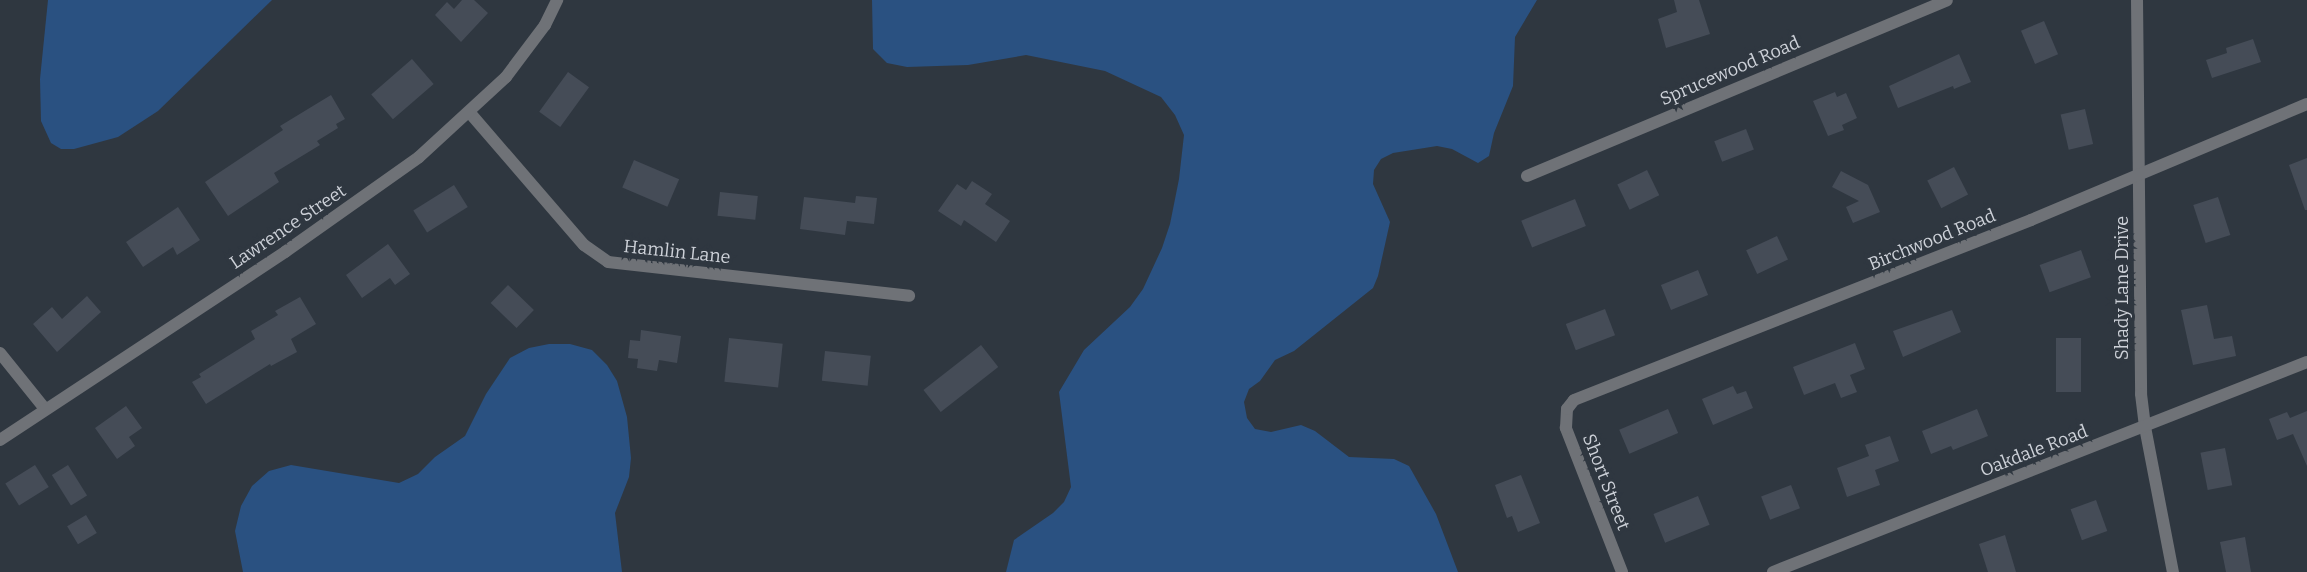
<!DOCTYPE html>
<style>
body{margin:0}
#map{position:relative;width:2307px;height:572px;overflow:hidden;background:#2f3740;font-family:Bitter,serif}
div>[style]{position:absolute}
.green>*{inset:0;background:#2a5181}
.building>*{inset:0;background:#454c57;transform-origin:0 0}
.minor>*{height:12px;margin:-6px;padding:0 6px;transform-origin:6px;border-radius:6px;background:#6f7277}
span{translate:-50% -50%;white-space:nowrap;text-align:center;line-height:1.15;-webkit-text-stroke:6px #2f3740;paint-order:stroke}
.street-label{font-size:18px;color:#cdd1d8}
</style>
<div id="map">
<div class="green">
<i style="clip-path:polygon(48px 0,272px 0,158px 111px,118px 137px,74px 149px,61px 149px,51px 143px,41px 121px,40px 79px)"></i>
<i style="clip-path:polygon(872px 0,1537px 0,1515px 37px,1513px 86px,1494px 133px,1489px 156px,1478px 163px,1452px 149px,1437px 146px,1393px 153px,1381px 159px,1374px 170px,1373px 184px,1390px 222px,1378px 276px,1373px 288px,1294px 351px,1275px 360px,1260px 381px,1249px 389px,1244px 402px,1247px 418px,1255px 429px,1271px 432px,1301px 425px,1315px 431px,1349px 457px,1394px 459px,1409px 466px,1436px 514px,1458px 572px,1006px 572px,1014px 540px,1053px 513px,1064px 502px,1071px 487px,1059px 392px,1084px 350px,1130px 307px,1143px 289px,1162px 248px,1170px 224px,1179px 179px,1184px 135px,1175px 115px,1161px 97px,1105px 71px,1026px 55px,968px 65px,907px 67px,887px 63px,873px 49px)"></i>
<i style="clip-path:polygon(549px 344px,570px 344px,592px 350px,607px 365px,617px 381px,627px 417px,631px 458px,629px 477px,615px 513px,622px 572px,243px 572px,235px 531px,241px 506px,252px 486px,269px 471px,291px 465px,399px 483px,418px 474px,435px 457px,465px 436px,486px 394px,510px 358px,529px 348px)"></i>
</div>
<div class="building">
<i style="clip-path:polygon(462px 0,474px 0,488px 13px,461px 42px,435px 15px,447px 2px,454px 9px)"></i>
<i style="clip-path:polygon(1674px 0,1699px 0,1710px 34px,1666px 48px,1658px 19px,1677px 12px)"></i>
<i style="left:2044px;top:21px;width:36px;height:25px;rotate:67deg"></i>
<i style="clip-path:polygon(2253px 39px,2261px 62px,2212px 78px,2206px 60px,2227px 53px,2226px 48px)"></i>
<i style="clip-path:polygon(1959px 54px,1971px 82px,1954px 89px,1953px 86px,1898px 108px,1889px 86px)"></i>
<i style="left:412px;top:59px;width:33px;height:54px;rotate:49deg"></i>
<i style="left:568px;top:72px;width:26px;height:49px;rotate:36deg"></i>
<i style="clip-path:polygon(1835px 92px,1837px 97px,1846px 93px,1857px 118px,1842px 125px,1844px 130px,1828px 136px,1813px 101px)"></i>
<i style="clip-path:polygon(331px 95px,345px 119px,336px 124px,338px 128px,317px 141px,320px 145px,274px 173px,279px 182px,228px 216px,205px 182px,283px 130px,280px 126px)"></i>
<i style="left:2085px;top:109px;width:36px;height:25px;rotate:77deg"></i>
<i style="left:1746px;top:129px;width:22px;height:34px;rotate:69deg"></i>
<i style="clip-path:polygon(2307px 158px,2307px 210px,2305px 210px,2289px 165px)"></i>
<i style="left:634px;top:160px;width:49px;height:30px;rotate:23deg"></i>
<i style="left:1954px;top:167px;width:31px;height:30px;rotate:63deg"></i>
<i style="left:1647px;top:170px;width:28px;height:33px;rotate:64deg"></i>
<i style="clip-path:polygon(1841px 171px,1868px 185px,1880px 212px,1853px 223px,1846px 207px,1859px 201px,1832px 187px)"></i>
<i style="clip-path:polygon(972px 181px,992px 194px,985px 204px,1010px 221px,996px 242px,964px 220px,961px 226px,938px 211px,957px 184px,966px 190px)"></i>
<i style="left:454px;top:185px;width:26px;height:48px;rotate:58deg"></i>
<i style="left:720px;top:192px;width:38px;height:24px;rotate:6deg"></i>
<i style="clip-path:polygon(856px 196px,877px 198px,874px 224px,847px 221px,845px 235px,800px 229px,804px 197px,855px 203px)"></i>
<i style="left:2218px;top:197px;width:40px;height:26px;rotate:72deg"></i>
<i style="left:1575px;top:199px;width:29px;height:58px;rotate:68deg"></i>
<i style="clip-path:polygon(178px 207px,200px 240px,177px 255px,173px 247px,143px 267px,126px 242px)"></i>
<i style="left:1777px;top:236px;width:26px;height:34px;rotate:65deg"></i>
<i style="clip-path:polygon(388px 244px,410px 274px,395px 285px,390px 278px,362px 298px,346px 275px)"></i>
<i style="left:2081px;top:250px;width:29px;height:44px;rotate:70deg"></i>
<i style="left:1698px;top:270px;width:27px;height:40px;rotate:68deg"></i>
<i style="left:508px;top:285px;width:36px;height:25px;rotate:44deg"></i>
<i style="clip-path:polygon(87px 296px,101px 312px,57px 352px,33px 324px,52px 307px,62px 319px)"></i>
<i style="clip-path:polygon(300px 297px,316px 324px,291px 339px,297px 352px,271px 366px,270px 364px,206px 404px,192px 382px,201px 377px,199px 374px,255px 339px,251px 331px,278px 315px,275px 311px)"></i>
<i style="clip-path:polygon(2207px 305px,2214px 339px,2232px 336px,2236px 356px,2193px 365px,2181px 310px)"></i>
<i style="left:1605px;top:309px;width:28px;height:42px;rotate:69deg"></i>
<i style="clip-path:polygon(1952px 310px,1961px 332px,1903px 357px,1893px 331px)"></i>
<i style="clip-path:polygon(641px 330px,681px 336px,677px 363px,659px 360px,657px 371px,637px 368px,638px 359px,628px 358px,630px 340px,640px 341px)"></i>
<i style="left:729px;top:338px;width:54px;height:44px;rotate:6deg"></i>
<i style="left:2056px;top:338px;width:25px;height:54px"></i>
<i style="clip-path:polygon(1855px 343px,1865px 369px,1850px 375px,1857px 392px,1841px 398px,1835px 383px,1804px 395px,1793px 367px)"></i>
<i style="left:981px;top:345px;width:28px;height:73px;rotate:52deg"></i>
<i style="left:825px;top:351px;width:46px;height:30px;rotate:6deg"></i>
<i style="clip-path:polygon(1733px 386px,1737px 394px,1746px 391px,1753px 408px,1713px 425px,1702px 399px)"></i>
<i style="clip-path:polygon(126px 406px,142px 428px,129px 437px,135px 446px,117px 459px,95px 428px)"></i>
<i style="left:1668px;top:409px;width:26px;height:53px;rotate:67deg"></i>
<i style="clip-path:polygon(1977px 409px,1988px 436px,1953px 450px,1951px 446px,1931px 454px,1922px 431px)"></i>
<i style="clip-path:polygon(2307px 411px,2307px 466px,2293px 434px,2277px 440px,2269px 419px,2287px 412px,2290px 418px)"></i>
<i style="clip-path:polygon(1890px 436px,1899px 461px,1875px 470px,1880px 485px,1847px 497px,1837px 468px,1869px 456px,1865px 445px)"></i>
<i style="left:2225px;top:448px;width:38px;height:25px;rotate:79deg"></i>
<i style="left:35px;top:465px;width:26px;height:35px;rotate:58deg"></i>
<i style="left:68px;top:465px;width:36px;height:19px;rotate:58deg"></i>
<i style="clip-path:polygon(1521px 475px,1540px 523px,1518px 532px,1512px 516px,1507px 518px,1495px 485px)"></i>
<i style="left:1791px;top:485px;width:25px;height:32px;rotate:69deg"></i>
<i style="left:1698px;top:496px;width:31px;height:48px;rotate:68deg"></i>
<i style="left:2096px;top:500px;width:33px;height:27px;rotate:70deg"></i>
<i style="left:86px;top:515px;width:21px;height:22px;rotate:59deg"></i>
<i style="clip-path:polygon(2005px 535px,2016px 572px,1988px 572px,1979px 544px)"></i>
<i style="clip-path:polygon(2245px 537px,2251px 572px,2226px 572px,2220px 542px)"></i>
</div>
<div class="minor">
<i style="left:2137px;top:0;width:394px;rotate:89.4deg"></i>
<i style="left:2141px;top:394px;width:33px;rotate:83deg"></i>
<i style="left:2145px;top:427px;width:148px;rotate:79.1deg"></i>
<i style="left:470px;top:113px;width:174px;rotate:49.2deg"></i>
<i style="left:584px;top:245px;width:29px;rotate:35deg"></i>
<i style="left:608px;top:262px;width:303px;rotate:6.4deg"></i>
<i style="left:1527px;top:176px;width:455px;rotate:-22.7deg"></i>
<i style="left:0;top:353px;width:72px;rotate:51.2deg"></i>
<i style="left:0;top:440px;width:341px;rotate:-33.4deg"></i>
<i style="left:285px;top:252px;width:164px;rotate:-35.3deg"></i>
<i style="left:419px;top:157px;width:118px;rotate:-42.6deg"></i>
<i style="left:506px;top:77px;width:65px;rotate:-53.1deg"></i>
<i style="left:545px;top:25px;width:28px;rotate:-64deg"></i>
<i style="left:1622px;top:572px;width:155px;rotate:-111.3deg"></i>
<i style="left:1566px;top:428px;width:19px;rotate:-87deg"></i>
<i style="left:1567px;top:409px;width:11px;rotate:-52deg"></i>
<i style="left:1574px;top:400px;width:491px;rotate:-21.5deg"></i>
<i style="left:2031px;top:220px;width:299px;rotate:-22.8deg"></i>
<i style="left:1773px;top:572px;width:574px;rotate:-21.47deg"></i>
</div>
<div class="street-label">
<span style="left:1730px;top:71px;rotate:-23deg">Sprucewood Road</span>
<span style="left:288px;top:227px;rotate:-34deg">Lawrence Street</span>
<span style="left:1932px;top:240px;rotate:-22deg">Birchwood Road</span>
<span style="left:677px;top:252px;rotate:6deg">Hamlin Lane</span>
<span style="left:2122px;top:288px;rotate:-90deg">Shady Lane Drive</span>
<span style="left:2034px;top:451px;rotate:-21deg">Oakdale Road</span>
<span style="left:1606px;top:482px;rotate:69deg">Short Street</span>
</div>
</div>
